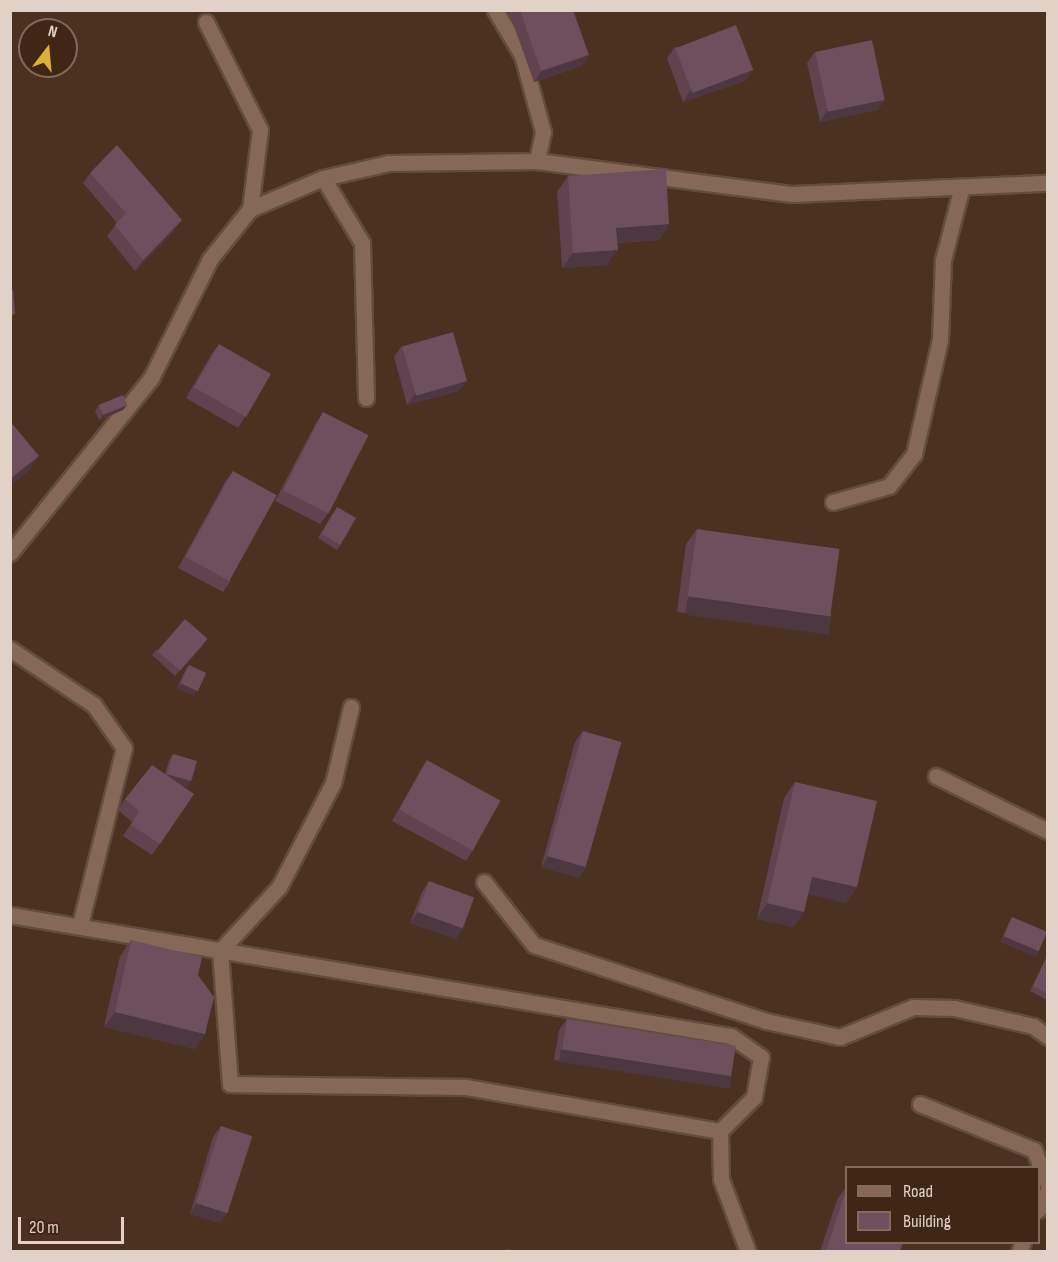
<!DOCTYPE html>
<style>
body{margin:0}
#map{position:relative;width:1058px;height:1262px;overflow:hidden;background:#4a3120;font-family:"Sofia Sans Condensed",sans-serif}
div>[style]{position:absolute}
.roads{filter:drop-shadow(2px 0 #614d3d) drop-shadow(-2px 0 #614d3d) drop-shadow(0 2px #614d3d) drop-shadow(0 -2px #614d3d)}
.minor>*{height:15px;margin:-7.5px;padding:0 7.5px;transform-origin:7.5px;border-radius:7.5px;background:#856956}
.wall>*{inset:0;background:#5f4450}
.shaded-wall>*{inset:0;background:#4d3741;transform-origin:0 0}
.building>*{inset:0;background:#6e4f5d;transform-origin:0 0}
span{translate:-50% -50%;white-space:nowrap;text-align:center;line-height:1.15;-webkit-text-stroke:6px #3f2716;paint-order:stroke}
.frame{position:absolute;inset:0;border:12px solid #e1d1c7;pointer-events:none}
.legend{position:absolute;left:845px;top:1166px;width:195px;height:78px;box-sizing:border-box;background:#3f2716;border:2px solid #806b5d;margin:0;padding:8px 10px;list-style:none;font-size:18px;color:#e1d1c7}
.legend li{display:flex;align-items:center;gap:12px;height:30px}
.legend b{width:30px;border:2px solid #806b5d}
.north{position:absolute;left:18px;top:18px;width:60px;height:60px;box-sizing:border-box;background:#3f2716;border:2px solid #806b5d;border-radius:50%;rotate:16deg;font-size:16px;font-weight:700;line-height:24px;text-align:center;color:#e1d1c7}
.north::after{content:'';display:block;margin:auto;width:21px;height:27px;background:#dfb034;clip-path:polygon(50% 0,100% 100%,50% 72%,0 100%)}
.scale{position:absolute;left:18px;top:1217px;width:106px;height:27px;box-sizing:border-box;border:3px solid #e1d1c7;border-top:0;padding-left:8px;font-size:18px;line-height:21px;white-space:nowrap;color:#e1d1c7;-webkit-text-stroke:4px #3f2716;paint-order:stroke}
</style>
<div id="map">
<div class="roads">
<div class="minor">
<i style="left:495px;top:10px;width:52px;rotate:59deg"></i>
<i style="left:522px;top:55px;width:80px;rotate:74.7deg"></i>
<i style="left:543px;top:132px;width:30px;rotate:102deg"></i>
<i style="left:206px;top:22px;width:121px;rotate:63.4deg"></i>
<i style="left:260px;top:130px;width:80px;rotate:97.2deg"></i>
<i style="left:323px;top:178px;width:76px;rotate:59deg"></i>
<i style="left:362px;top:243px;width:155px;rotate:88.5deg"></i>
<i style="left:833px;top:502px;width:58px;rotate:-15.9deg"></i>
<i style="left:889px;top:486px;width:41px;rotate:-52deg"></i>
<i style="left:914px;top:454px;width:117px;rotate:-77.2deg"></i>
<i style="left:940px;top:340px;width:80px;rotate:-87.9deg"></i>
<i style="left:943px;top:260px;width:72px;rotate:-75.6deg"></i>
<i style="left:10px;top:553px;width:225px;rotate:-51.1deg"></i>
<i style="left:151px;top:378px;width:133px;rotate:-63.6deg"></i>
<i style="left:210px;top:259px;width:64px;rotate:-51.3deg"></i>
<i style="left:250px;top:209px;width:79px;rotate:-23deg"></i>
<i style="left:323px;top:178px;width:68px;rotate:-12.8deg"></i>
<i style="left:389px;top:163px;width:148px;rotate:-0.8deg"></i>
<i style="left:537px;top:161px;width:257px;rotate:7.4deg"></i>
<i style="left:792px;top:194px;width:256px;rotate:-2.5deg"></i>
<i style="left:10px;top:649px;width:101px;rotate:33.7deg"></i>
<i style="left:94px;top:705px;width:52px;rotate:55.1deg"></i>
<i style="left:124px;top:748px;width:181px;rotate:104deg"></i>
<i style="left:351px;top:707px;width:78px;rotate:103.3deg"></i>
<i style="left:333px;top:783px;width:117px;rotate:117.4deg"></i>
<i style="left:279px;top:887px;width:87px;rotate:132.7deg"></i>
<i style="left:220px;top:951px;width:133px;rotate:85.7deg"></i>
<i style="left:230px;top:1084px;width:235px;rotate:0.7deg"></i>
<i style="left:465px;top:1087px;width:259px;rotate:9.8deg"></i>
<i style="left:936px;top:776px;width:125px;rotate:26.2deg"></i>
<i style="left:484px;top:882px;width:80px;rotate:51.6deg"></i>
<i style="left:534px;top:945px;width:244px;rotate:18.1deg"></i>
<i style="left:766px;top:1021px;width:76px;rotate:12.2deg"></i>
<i style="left:840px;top:1037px;width:79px;rotate:-22.3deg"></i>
<i style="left:913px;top:1007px;width:41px;rotate:1.4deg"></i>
<i style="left:954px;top:1008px;width:81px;rotate:12.8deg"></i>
<i style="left:1033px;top:1026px;width:19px;rotate:36deg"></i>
<i style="left:10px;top:915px;width:731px;rotate:9.53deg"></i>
<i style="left:731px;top:1036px;width:37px;rotate:35deg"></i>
<i style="left:761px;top:1057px;width:41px;rotate:99.9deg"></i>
<i style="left:754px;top:1097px;width:48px;rotate:135deg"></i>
<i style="left:720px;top:1131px;width:48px;rotate:88.8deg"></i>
<i style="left:721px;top:1179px;width:78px;rotate:69.7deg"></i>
<i style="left:920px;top:1104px;width:123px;rotate:22deg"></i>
<i style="left:1034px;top:1150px;width:37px;rotate:68deg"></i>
<i style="left:1038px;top:1210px;width:22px;rotate:-63deg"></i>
<i style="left:1019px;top:1252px;width:11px;rotate:-68deg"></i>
</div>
</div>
<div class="wall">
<i style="clip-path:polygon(509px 10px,573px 10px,582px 66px,534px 82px,509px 12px)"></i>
<i style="clip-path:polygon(675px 47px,753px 70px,745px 81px,683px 102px,667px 58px)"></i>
<i style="clip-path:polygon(815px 52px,885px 100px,877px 110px,820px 122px,807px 63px)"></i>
<i style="clip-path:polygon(90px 173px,174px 231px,135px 271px,107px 236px,117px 223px,83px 183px)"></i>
<i style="clip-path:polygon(568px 176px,669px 224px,659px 240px,617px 243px,607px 265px,562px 268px,557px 192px)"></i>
<i style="clip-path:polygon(219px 344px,245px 417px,238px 428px,186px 398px,211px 355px)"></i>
<i style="clip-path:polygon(402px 346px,459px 391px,407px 405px,394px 357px)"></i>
<i style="clip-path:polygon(99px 405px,127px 405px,123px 410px,99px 420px,95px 411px)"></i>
<i style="clip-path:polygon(323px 412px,328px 513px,320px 524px,275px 501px,316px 423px)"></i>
<i style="clip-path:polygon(233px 471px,230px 582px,223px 592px,178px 568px,225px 482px)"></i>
<i style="clip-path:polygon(333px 513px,341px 544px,337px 550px,318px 538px)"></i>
<i style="clip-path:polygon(697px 529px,832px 615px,821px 631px,677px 612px,686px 544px)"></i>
<i style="clip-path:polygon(204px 645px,175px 676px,152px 655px,156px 650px)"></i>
<i style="clip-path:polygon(189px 665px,194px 696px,177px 688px,185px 671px)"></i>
<i style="clip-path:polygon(583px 731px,586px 867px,579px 878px,541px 867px,575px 742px)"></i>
<i style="clip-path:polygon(173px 754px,191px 781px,187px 787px,180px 785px,194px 794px,152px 855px,123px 836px,132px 822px,118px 810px,125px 799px,165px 774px,169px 760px)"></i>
<i style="clip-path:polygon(427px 760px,473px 850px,466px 861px,392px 821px,420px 771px)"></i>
<i style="clip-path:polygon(795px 782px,857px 887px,846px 903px,808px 894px,804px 912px,793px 927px,757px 919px,784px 798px)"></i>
<i style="clip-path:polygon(429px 881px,463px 928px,456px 939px,410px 923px,422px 892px)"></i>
<i style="clip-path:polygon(1012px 917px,1035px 956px,1001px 942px,1009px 922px)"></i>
<i style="clip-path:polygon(131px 940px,198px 975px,205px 1034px,195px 1049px,104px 1027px,120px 956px)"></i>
<i style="clip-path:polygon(1047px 955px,1047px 1000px,1030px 991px)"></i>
<i style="clip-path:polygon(567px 1019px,724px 1086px,554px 1060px,559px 1030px)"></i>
<i style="clip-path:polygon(221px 1126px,228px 1213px,220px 1223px,190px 1214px,213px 1137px)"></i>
<i style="clip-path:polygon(846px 1187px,846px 1242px,900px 1251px,820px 1251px,837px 1200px)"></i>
</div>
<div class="shaded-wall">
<i style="clip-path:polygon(589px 55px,582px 66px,534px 82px,541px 71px)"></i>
<i style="clip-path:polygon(753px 70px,745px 81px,683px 102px,690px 91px)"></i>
<i style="clip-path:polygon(885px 100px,877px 110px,820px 122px,827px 111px)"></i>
<i style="clip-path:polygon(182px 220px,174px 231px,135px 271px,143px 260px)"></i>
<i style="clip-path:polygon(669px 224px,659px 240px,606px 243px,616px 228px)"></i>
<i style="clip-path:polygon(618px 250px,607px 265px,562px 268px,573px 253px)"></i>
<i style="clip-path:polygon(467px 381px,459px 391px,407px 405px,415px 394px)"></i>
<i style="clip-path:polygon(127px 405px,123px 410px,99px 420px,103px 414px)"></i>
<i style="clip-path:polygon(39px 456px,28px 472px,10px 486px,10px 479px)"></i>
<i style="left:688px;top:596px;width:145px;height:19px;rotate:8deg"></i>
<i style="clip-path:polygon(208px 639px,204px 645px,175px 676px,179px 671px)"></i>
<i style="clip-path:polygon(181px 683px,198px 690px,194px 696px,177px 688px)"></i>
<i style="clip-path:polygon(167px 774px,191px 781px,187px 787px,163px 780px)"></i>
<i style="clip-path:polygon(548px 856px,586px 867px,579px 878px,541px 867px)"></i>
<i style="clip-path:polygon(812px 877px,857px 887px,846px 903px,801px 893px)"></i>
<i style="clip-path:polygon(767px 903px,804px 912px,793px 927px,757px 919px)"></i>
<i style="clip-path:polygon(418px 912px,463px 928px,456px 939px,410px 923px)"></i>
<i style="left:1004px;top:936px;width:38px;height:7px;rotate:23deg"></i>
<i style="clip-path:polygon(115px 1012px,205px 1034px,195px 1049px,104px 1027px)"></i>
<i style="left:561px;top:1049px;width:173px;height:13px;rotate:9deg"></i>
<i style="clip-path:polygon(197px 1203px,228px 1213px,220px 1223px,190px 1214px)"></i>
</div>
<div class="building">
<i style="clip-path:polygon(520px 10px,573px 10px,589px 55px,541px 71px)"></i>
<i style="left:736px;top:25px;width:48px;height:65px;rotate:69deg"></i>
<i style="left:872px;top:40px;width:61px;height:58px;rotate:78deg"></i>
<i style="clip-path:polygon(117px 145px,182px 220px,143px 260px,115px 225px,126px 213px,90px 173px)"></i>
<i style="clip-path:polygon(666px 169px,669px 224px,616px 228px,618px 250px,573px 253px,568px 176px)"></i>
<i style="clip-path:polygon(10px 288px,13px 290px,15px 313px,10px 318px)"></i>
<i style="left:453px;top:332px;width:51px;height:53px;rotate:74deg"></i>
<i style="left:219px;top:344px;width:60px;height:50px;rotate:30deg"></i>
<i style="left:123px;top:395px;width:11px;height:26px;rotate:68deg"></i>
<i style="left:323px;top:412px;width:51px;height:88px;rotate:27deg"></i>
<i style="clip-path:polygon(10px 421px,39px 456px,10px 479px)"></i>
<i style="left:233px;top:471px;width:50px;height:98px;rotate:29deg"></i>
<i style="left:337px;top:507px;width:22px;height:31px;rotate:30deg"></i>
<i style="left:697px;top:529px;width:144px;height:68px;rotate:8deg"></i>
<i style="left:185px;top:619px;width:30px;height:42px;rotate:41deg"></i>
<i style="left:189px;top:665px;width:19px;height:20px;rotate:25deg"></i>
<i style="left:583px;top:731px;width:40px;height:130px;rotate:16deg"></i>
<i style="left:173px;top:754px;width:25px;height:21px;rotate:16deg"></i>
<i style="left:427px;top:760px;width:84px;height:57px;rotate:29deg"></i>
<i style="clip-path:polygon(152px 765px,194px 794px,160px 844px,131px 825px,139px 811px,125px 799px)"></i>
<i style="clip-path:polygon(795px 782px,877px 801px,857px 887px,812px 877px,804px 912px,767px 903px)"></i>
<i style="left:429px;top:881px;width:48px;height:33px;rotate:20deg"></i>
<i style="left:1012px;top:917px;width:38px;height:21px;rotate:23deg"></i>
<i style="clip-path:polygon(131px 940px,202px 957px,198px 975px,214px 997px,205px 1034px,115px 1012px)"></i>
<i style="clip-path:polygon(1047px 957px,1047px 993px,1033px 986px)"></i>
<i style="left:567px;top:1019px;width:171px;height:31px;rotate:9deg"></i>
<i style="left:221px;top:1126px;width:33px;height:81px;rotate:18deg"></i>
<i style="clip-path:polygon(846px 1190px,846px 1242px,903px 1242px,900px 1251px,826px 1251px)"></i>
<i style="clip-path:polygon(506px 1249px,517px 1251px,506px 1251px)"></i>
</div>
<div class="frame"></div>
<ul class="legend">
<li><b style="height:8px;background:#856956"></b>Road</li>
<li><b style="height:16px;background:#6e4f5d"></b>Building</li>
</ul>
<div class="north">N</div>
<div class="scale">20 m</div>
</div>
